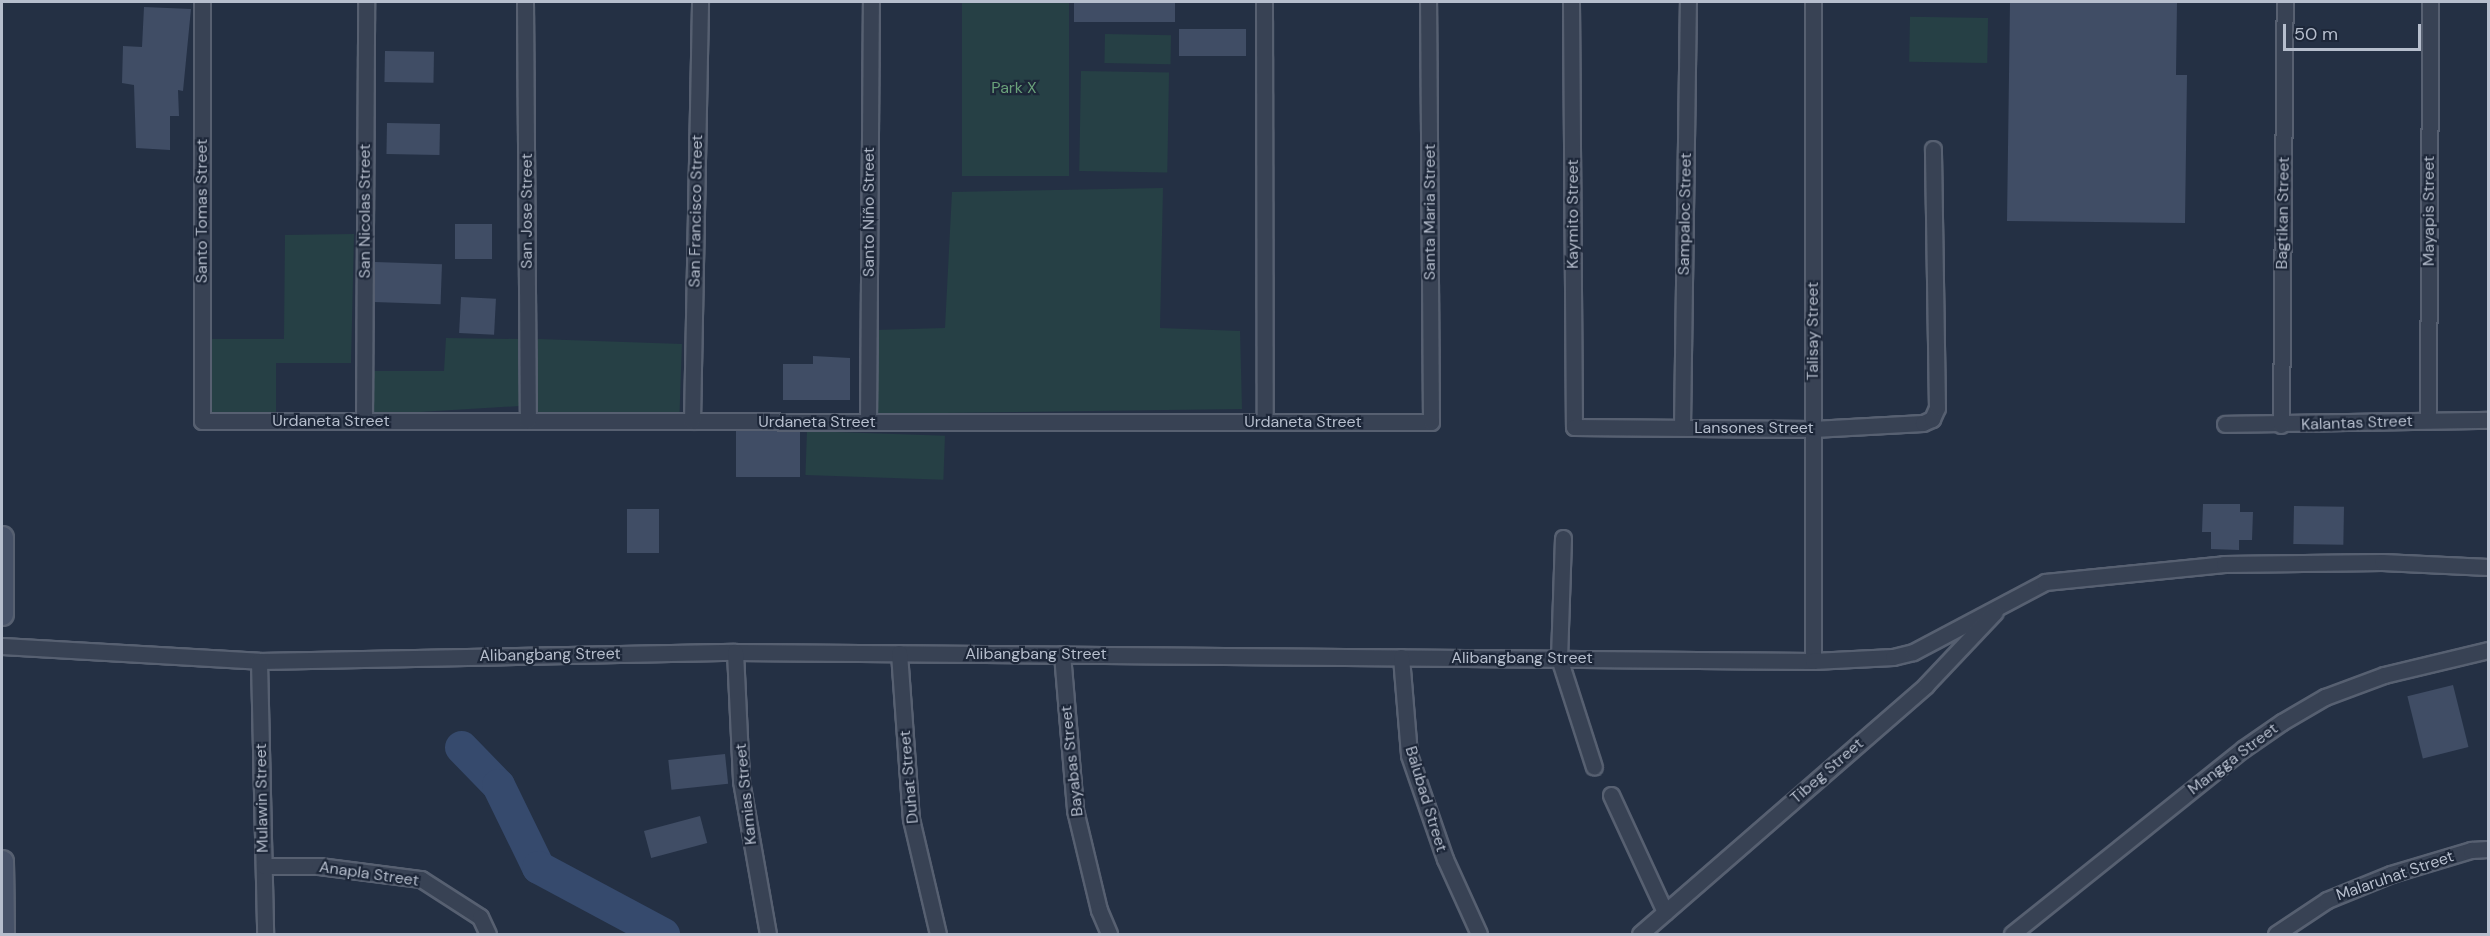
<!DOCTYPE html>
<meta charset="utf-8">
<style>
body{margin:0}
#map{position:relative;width:2490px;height:936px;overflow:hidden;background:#243044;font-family:"DM Sans",sans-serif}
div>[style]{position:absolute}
.green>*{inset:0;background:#264045;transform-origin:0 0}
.river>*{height:33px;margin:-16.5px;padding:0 16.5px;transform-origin:16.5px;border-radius:16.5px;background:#364a6d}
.building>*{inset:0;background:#404d65;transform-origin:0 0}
.roads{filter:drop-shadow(2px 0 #576071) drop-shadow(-2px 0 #576071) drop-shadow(0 2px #576071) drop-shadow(0 -2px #576071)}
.street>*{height:15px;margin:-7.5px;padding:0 7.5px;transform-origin:7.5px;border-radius:7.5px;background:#384254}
.secondary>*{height:22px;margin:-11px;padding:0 11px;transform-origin:11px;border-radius:11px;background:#465167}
span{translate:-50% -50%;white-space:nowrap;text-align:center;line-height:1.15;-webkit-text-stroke:4.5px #1d2739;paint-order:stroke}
.park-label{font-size:16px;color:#6aa17a}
.street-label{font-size:16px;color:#b6becd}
.frame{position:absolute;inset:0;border:3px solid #b6becd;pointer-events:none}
.scale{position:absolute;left:2283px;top:24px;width:138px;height:27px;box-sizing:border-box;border:3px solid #b6becd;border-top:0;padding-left:8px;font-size:18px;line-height:21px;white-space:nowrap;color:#b6becd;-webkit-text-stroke:4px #1d2739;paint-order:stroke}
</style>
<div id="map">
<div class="green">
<i style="left:962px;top:2px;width:107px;height:174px"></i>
<i style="left:1988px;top:18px;width:45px;height:78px;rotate:91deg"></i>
<i style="left:1105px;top:34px;width:66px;height:29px;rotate:1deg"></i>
<i style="left:1081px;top:71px;width:88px;height:100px;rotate:1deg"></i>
<i style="clip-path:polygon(1163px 188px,1160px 328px,1240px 331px,1242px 409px,873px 414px,876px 330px,945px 328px,952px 192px)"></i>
<i style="clip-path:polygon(354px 234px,351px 363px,276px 363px,276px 412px,209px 414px,210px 339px,284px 339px,285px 235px)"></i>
<i style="clip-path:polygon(446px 338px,519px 339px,520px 406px,370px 415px,370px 371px,444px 371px)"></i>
<i style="left:538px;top:339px;width:144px;height:73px;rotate:2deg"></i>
<i style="left:807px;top:431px;width:138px;height:44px;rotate:2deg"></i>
</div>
<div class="river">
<i style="left:461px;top:747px;width:53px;rotate:45.8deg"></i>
<i style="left:498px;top:785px;width:91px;rotate:64deg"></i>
<i style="left:538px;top:867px;width:142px;rotate:28.2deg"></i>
</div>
<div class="building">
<i style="left:1074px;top:2px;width:101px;height:20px"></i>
<i style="clip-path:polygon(2010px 2px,2177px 2px,2176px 75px,2187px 75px,2185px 223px,2007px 221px)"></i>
<i style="clip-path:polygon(144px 7px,191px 9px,183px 91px,178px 90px,179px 116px,170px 116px,170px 150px,136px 148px,134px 85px,122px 83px,123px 46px,142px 47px)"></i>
<i style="left:1179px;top:29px;width:67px;height:27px"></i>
<i style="left:385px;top:51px;width:49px;height:31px;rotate:1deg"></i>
<i style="left:387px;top:123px;width:53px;height:31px;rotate:1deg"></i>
<i style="left:492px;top:224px;width:35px;height:37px;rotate:90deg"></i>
<i style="left:375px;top:262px;width:67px;height:40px;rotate:2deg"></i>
<i style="left:461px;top:297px;width:35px;height:36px;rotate:3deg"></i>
<i style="clip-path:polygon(813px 356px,850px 358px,850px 400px,783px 400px,783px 364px,813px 364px)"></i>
<i style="left:736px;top:431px;width:64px;height:46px"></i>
<i style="clip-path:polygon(2203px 504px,2240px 504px,2240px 512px,2253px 512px,2252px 540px,2239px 540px,2239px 550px,2211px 549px,2211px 532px,2202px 532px)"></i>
<i style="left:2294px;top:506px;width:50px;height:38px;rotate:1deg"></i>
<i style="left:627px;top:509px;width:32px;height:44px"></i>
<i style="left:2453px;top:685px;width:64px;height:47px;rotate:76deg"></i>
<i style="left:725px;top:754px;width:30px;height:57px;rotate:84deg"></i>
<i style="left:700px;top:816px;width:28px;height:58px;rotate:75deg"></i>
</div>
<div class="roads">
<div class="street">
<i style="left:202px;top:2px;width:419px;rotate:90deg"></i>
<i style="left:202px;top:421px;width:1229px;rotate:0.05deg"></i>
<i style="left:1431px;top:422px;width:420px;rotate:-90.4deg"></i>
<i style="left:525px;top:2px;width:419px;rotate:89.6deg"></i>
<i style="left:1264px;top:2px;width:420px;rotate:89.9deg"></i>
<i style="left:1571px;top:2px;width:425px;rotate:89.6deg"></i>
<i style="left:1574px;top:427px;width:239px;rotate:0.5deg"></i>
<i style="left:1813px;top:429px;width:110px;rotate:-3.1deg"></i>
<i style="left:1923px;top:423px;width:10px;rotate:-24deg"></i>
<i style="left:1932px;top:419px;width:12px;rotate:-66deg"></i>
<i style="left:1937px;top:408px;width:259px;rotate:-90.9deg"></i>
<i style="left:1813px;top:2px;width:659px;rotate:90deg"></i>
<i style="left:2428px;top:420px;width:418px;rotate:-89.7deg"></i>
<i style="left:364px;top:421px;width:419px;rotate:-89.7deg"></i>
<i style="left:692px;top:421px;width:419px;rotate:-88.9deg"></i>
<i style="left:868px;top:422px;width:420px;rotate:-89.6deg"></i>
<i style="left:2225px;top:424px;width:263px;rotate:-0.9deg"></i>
<i style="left:2281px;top:425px;width:423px;rotate:-89.5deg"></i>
<i style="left:1682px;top:427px;width:425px;rotate:-89.2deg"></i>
<i style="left:1563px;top:538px;width:120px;rotate:91.9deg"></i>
<i style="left:1559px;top:658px;width:114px;rotate:72.2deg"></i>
<i style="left:2px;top:646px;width:257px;rotate:3.3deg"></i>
<i style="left:259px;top:661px;width:476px;rotate:-1.1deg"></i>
<i style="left:735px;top:652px;width:1078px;rotate:0.48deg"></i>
<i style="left:1813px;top:661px;width:80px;rotate:-2.9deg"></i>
<i style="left:1893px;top:657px;width:21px;rotate:-14deg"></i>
<i style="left:1913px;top:652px;width:149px;rotate:-27.9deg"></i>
<i style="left:2045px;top:582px;width:180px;rotate:-5.7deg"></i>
<i style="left:2224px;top:564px;width:158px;rotate:-0.7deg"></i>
<i style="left:2382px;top:562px;width:106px;rotate:2.7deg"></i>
<i style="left:735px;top:652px;width:129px;rotate:87.3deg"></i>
<i style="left:741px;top:781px;width:155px;rotate:80deg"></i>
<i style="left:899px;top:653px;width:166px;rotate:85.9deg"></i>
<i style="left:911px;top:819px;width:118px;rotate:76.8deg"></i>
<i style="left:1062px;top:654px;width:157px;rotate:85.2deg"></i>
<i style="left:1075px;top:810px;width:103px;rotate:76.5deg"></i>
<i style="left:1099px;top:910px;width:26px;rotate:67deg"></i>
<i style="left:1401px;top:657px;width:98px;rotate:85.3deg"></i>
<i style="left:1409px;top:755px;width:110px;rotate:70.9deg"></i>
<i style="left:1445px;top:859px;width:82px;rotate:65.6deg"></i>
<i style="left:259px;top:661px;width:273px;rotate:88.7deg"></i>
<i style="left:1611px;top:795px;width:129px;rotate:65.2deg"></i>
<i style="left:264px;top:866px;width:55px"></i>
<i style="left:319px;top:866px;width:103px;rotate:7.3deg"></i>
<i style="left:421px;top:879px;width:70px;rotate:32.8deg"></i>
<i style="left:480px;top:917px;width:19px;rotate:65deg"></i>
<i style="left:1640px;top:934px;width:379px;rotate:-41deg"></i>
<i style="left:1926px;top:685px;width:100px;rotate:-46.6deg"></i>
<i style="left:2012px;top:934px;width:296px;rotate:-38.7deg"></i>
<i style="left:2243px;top:749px;width:47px;rotate:-34.7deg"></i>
<i style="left:2282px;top:722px;width:50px;rotate:-30.2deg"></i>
<i style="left:2325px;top:697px;width:63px;rotate:-20.4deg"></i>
<i style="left:2384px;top:675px;width:107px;rotate:-13.5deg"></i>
<i style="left:2276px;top:934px;width:61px;rotate:-33.7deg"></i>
<i style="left:2327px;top:900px;width:69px;rotate:-22.1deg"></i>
<i style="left:2391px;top:874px;width:84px;rotate:-16.7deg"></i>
<i style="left:2471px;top:850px;width:17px;rotate:-3deg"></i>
</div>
<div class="secondary">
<i style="left:2px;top:538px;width:76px;rotate:90deg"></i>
<i style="left:2px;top:862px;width:72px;rotate:89.2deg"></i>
</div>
</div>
<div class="park-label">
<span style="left:1014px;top:88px">Park X</span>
</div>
<div class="street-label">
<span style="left:202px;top:211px;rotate:-90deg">Santo Tomas Street</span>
<span style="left:365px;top:211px;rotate:-90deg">San Nicolas Street</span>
<span style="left:527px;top:211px;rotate:-90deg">San Jose Street</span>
<span style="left:696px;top:211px;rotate:-89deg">San Francisco Street</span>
<span style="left:2429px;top:211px;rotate:-90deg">Mayapis Street</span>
<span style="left:869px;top:212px;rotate:-90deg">Santo Niño Street</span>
<span style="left:1430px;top:212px;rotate:-90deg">Santa Maria Street</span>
<span style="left:2283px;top:213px;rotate:-89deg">Bagtikan Street</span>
<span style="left:1573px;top:214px;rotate:-90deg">Kaymito Street</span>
<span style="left:1685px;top:214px;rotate:-89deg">Sampaloc Street</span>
<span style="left:1813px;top:331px;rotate:-90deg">Talisay Street</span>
<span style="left:331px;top:421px">Urdaneta Street</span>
<span style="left:817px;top:422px">Urdaneta Street</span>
<span style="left:1303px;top:422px">Urdaneta Street</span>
<span style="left:2357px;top:423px;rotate:-2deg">Kalantas Street</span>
<span style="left:1754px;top:428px">Lansones Street</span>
<span style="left:1036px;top:654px">Alibangbang Street</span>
<span style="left:550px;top:655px;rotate:-1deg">Alibangbang Street</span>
<span style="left:1522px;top:658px">Alibangbang Street</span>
<span style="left:2233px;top:759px;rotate:-37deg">Mangga Street</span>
<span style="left:1072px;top:761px;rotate:-96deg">Bayabas Street</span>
<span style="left:1827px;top:771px;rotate:-41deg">Tibeg Street</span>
<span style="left:909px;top:777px;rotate:-95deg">Duhat Street</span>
<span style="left:746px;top:794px;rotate:-96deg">Kamias Street</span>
<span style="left:262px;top:798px;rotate:-91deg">Mulawin Street</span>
<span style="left:1426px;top:799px;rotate:73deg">Balubad Street</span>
<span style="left:369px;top:874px;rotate:8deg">Anapla Street</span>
<span style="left:2395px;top:876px;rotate:-19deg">Malaruhat Street</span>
</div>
<div class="frame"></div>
<div class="scale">50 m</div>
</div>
